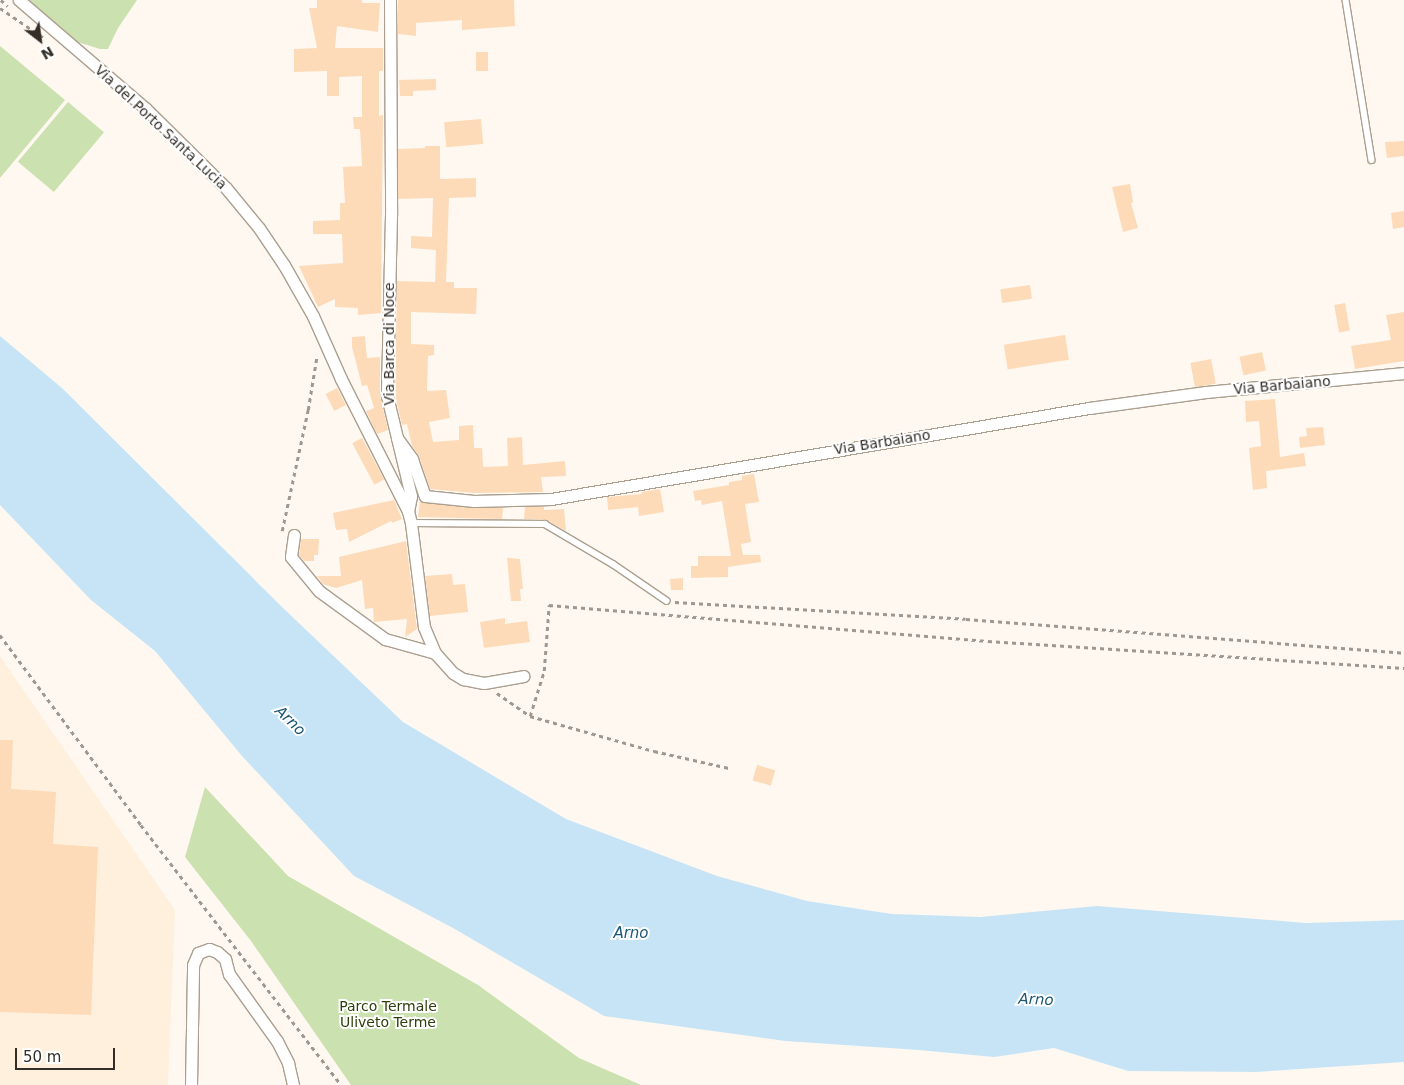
<!DOCTYPE html>
<style>
body{margin:0}
#map{position:relative;width:1404px;height:1085px;overflow:hidden;background:#fef8f1;font-family:"DejaVu Sans",sans-serif}
div>[style]{position:absolute}
.built>*{inset:0;background:#fff0dd}
.green>*{inset:0;background:#cbe1b0;transform-origin:0 0}
.water>*{inset:0;background:#c7e4f6}
.building>*{inset:0;background:#fddbb8;transform-origin:0 0}
.path>*{height:2.5px;margin-top:-1.25px;transform-origin:0;background:repeating-linear-gradient(90deg,#9e9891 0 4px,transparent 0 8px)}
.roads{filter:drop-shadow(1px 0 #ab9f8f) drop-shadow(-1px 0 #ab9f8f) drop-shadow(0 1px #ab9f8f) drop-shadow(0 -1px #ab9f8f)}
.lane>*{height:5.5px;margin:-2.75px;padding:0 2.75px;transform-origin:2.75px;border-radius:2.75px;background:#fff}
.street>*{height:11px;margin:-5.5px;padding:0 5.5px;transform-origin:5.5px;border-radius:5.5px;background:#fff}
span{translate:-50% -50%;white-space:nowrap;text-align:center;line-height:1.15;-webkit-text-stroke:4px #fff;paint-order:stroke}
.street-label{font-size:14px;color:#322d27}
.park-label{font-size:14px;color:#2d3f0c}
.water-label{font-size:15px;color:#1b5775;font-style:italic}
.north{position:absolute;left:15px;top:15px;width:50px;height:50px;-webkit-text-stroke:4px #fff;paint-order:stroke;rotate:150deg;font-size:14px;font-weight:700;line-height:20px;text-align:center;color:#322d27}
.north::after{content:'';display:block;margin:auto;width:18px;height:22px;background:#322d27;clip-path:polygon(50% 0,100% 100%,50% 72%,0 100%)}
.scale{position:absolute;left:15px;top:1048px;width:100px;height:22px;box-sizing:border-box;border:2px solid #322d27;border-top:0;padding-left:6px;font-size:15px;line-height:18px;white-space:nowrap;color:#322d27;-webkit-text-stroke:4px #fff;paint-order:stroke}
</style>
<div id="map">
<div class="built">
<i style="clip-path:polygon(0 656px,175px 910px,168px 1085px,0 1085px)"></i>
</div>
<div class="green">
<i style="clip-path:polygon(26px 0,137px 0,118px 28px,108px 49px,100px 49px,74px 41px)"></i>
<i style="clip-path:polygon(0 46px,65px 100px,0 178px)"></i>
<i style="left:68px;top:102px;width:47px;height:78px;rotate:40deg"></i>
<i style="clip-path:polygon(205px 787px,288px 876px,478px 985px,579px 1058px,641px 1085px,351px 1085px,251px 941px,185px 857px)"></i>
</div>
<div class="water">
<i style="clip-path:polygon(0 336px,62px 388px,282px 607px,403px 722px,566px 819px,717px 876px,807px 901px,892px 914px,980px 917px,1097px 906px,1306px 923px,1404px 920px,1404px 1062px,1256px 1072px,1128px 1071px,1054px 1048px,994px 1057px,919px 1050px,785px 1041px,604px 1016px,453px 928px,354px 876px,242px 756px,155px 651px,91px 600px,0 505px)"></i>
</div>
<div class="building">
<i style="clip-path:polygon(317px 0,362px 0,362px 3px,380px 3px,378px 32px,337px 26px,335px 48px,383px 48px,383px 71px,379px 71px,379px 116px,383px 115px,381px 313px,358px 315px,358px 308px,335px 307px,335px 299px,318px 307px,299px 266px,343px 263px,342px 234px,313px 234px,313px 221px,340px 220px,340px 203px,345px 203px,343px 167px,362px 166px,360px 129px,354px 129px,353px 117px,362px 117px,362px 76px,339px 77px,339px 96px,327px 96px,327px 71px,294px 72px,294px 49px,317px 48px,309px 8px,317px 8px)"></i>
<i style="clip-path:polygon(398px 0,514px 0,515px 26px,462px 30px,462px 20px,416px 23px,416px 36px,398px 34px)"></i>
<i style="left:476px;top:52px;width:12px;height:19px"></i>
<i style="clip-path:polygon(436px 79px,436px 90px,413px 91px,413px 96px,400px 96px,399px 80px)"></i>
<i style="left:481px;top:119px;width:25px;height:37px;rotate:85deg"></i>
<i style="clip-path:polygon(1404px 141px,1404px 156px,1387px 158px,1385px 142px)"></i>
<i style="clip-path:polygon(425px 146px,440px 146px,440px 179px,476px 178px,476px 197px,449px 198px,446px 282px,454px 282px,454px 288px,477px 288px,476px 314px,411px 312px,411px 344px,434px 345px,434px 355px,428px 356px,427px 391px,446px 390px,450px 418px,429px 422px,433px 442px,459px 440px,459px 426px,473px 425px,474px 448px,482px 448px,483px 467px,508px 466px,507px 438px,522px 437px,523px 465px,565px 461px,566px 476px,541px 477px,543px 492px,474px 493px,430px 489px,419px 456px,412px 446px,407px 424px,402px 425px,395px 395px,397px 281px,435px 282px,436px 250px,411px 248px,411px 236px,432px 237px,433px 198px,398px 199px,398px 149px,425px 148px)"></i>
<i style="clip-path:polygon(1130px 184px,1133px 202px,1131px 203px,1138px 228px,1123px 232px,1112px 187px)"></i>
<i style="clip-path:polygon(1404px 211px,1404px 227px,1393px 229px,1391px 213px)"></i>
<i style="left:1030px;top:285px;width:14px;height:30px;rotate:82deg"></i>
<i style="left:1345px;top:303px;width:28px;height:11px;rotate:80deg"></i>
<i style="clip-path:polygon(1404px 312px,1404px 361px,1355px 369px,1351px 346px,1391px 340px,1386px 315px)"></i>
<i style="left:1065px;top:335px;width:25px;height:62px;rotate:81deg"></i>
<i style="clip-path:polygon(365px 336px,367px 358px,380px 357px,380px 396px,388px 430px,377px 434px,366px 411px,374px 408px,367px 385px,362px 386px,352px 347px,352px 337px)"></i>
<i style="left:1262px;top:352px;width:19px;height:23px;rotate:78deg"></i>
<i style="left:1211px;top:359px;width:25px;height:21px;rotate:79deg"></i>
<i style="left:337px;top:388px;width:19px;height:13px;rotate:62deg"></i>
<i style="clip-path:polygon(1275px 399px,1280px 457px,1304px 453px,1306px 466px,1266px 471px,1267px 488px,1253px 490px,1249px 448px,1261px 446px,1259px 421px,1246px 422px,1245px 401px)"></i>
<i style="clip-path:polygon(1323px 427px,1325px 445px,1300px 448px,1299px 437px,1307px 436px,1306px 428px)"></i>
<i style="left:362px;top:438px;width:47px;height:11px;rotate:62deg"></i>
<i style="clip-path:polygon(754px 474px,759px 502px,745px 504px,751px 542px,741px 544px,743px 555px,760px 555px,761px 562px,728px 567px,728px 577px,691px 578px,691px 566px,698px 566px,698px 556px,731px 556px,722px 501px,702px 505px,701px 500px,695px 501px,693px 491px,729px 485px,729px 482px,742px 480px,742px 476px)"></i>
<i style="clip-path:polygon(660px 489px,664px 512px,639px 516px,638px 507px,608px 510px,607px 497px,642px 494px,642px 492px)"></i>
<i style="clip-path:polygon(394px 500px,402px 519px,392px 523px,391px 521px,349px 542px,347px 529px,336px 530px,333px 513px)"></i>
<i style="clip-path:polygon(420px 501px,473px 508px,503px 508px,502px 519px,418px 517px)"></i>
<i style="clip-path:polygon(525px 507px,544px 507px,544px 510px,564px 509px,566px 531px,547px 520px,524px 519px)"></i>
<i style="clip-path:polygon(301px 539px,319px 539px,318px 555px,314px 555px,314px 561px,304px 561px,299px 555px)"></i>
<i style="clip-path:polygon(406px 541px,417px 629px,405px 637px,407px 619px,374px 622px,373px 608px,365px 609px,362px 580px,336px 588px,323px 584px,317px 576px,341px 576px,339px 557px)"></i>
<i style="clip-path:polygon(507px 558px,520px 559px,523px 589px,520px 589px,521px 601px,511px 601px)"></i>
<i style="clip-path:polygon(452px 574px,453px 585px,465px 584px,468px 612px,430px 616px,425px 576px)"></i>
<i style="clip-path:polygon(683px 578px,683px 590px,671px 590px,670px 579px)"></i>
<i style="clip-path:polygon(505px 618px,505px 624px,527px 621px,530px 642px,484px 648px,480px 622px)"></i>
<i style="clip-path:polygon(0 740px,13px 740px,11px 789px,56px 792px,53px 844px,98px 847px,91px 1015px,0 1012px)"></i>
<i style="left:757px;top:765px;width:19px;height:16px;rotate:16deg"></i>
</div>
<div class="path">
<i style="left:1px;top:0;width:9px;rotate:41deg"></i>
<i style="left:0;top:8px;width:53px;rotate:34.3deg"></i>
<i style="left:282px;top:531px;width:124px;rotate:-77.9deg"></i>
<i style="left:308px;top:410px;width:56px;rotate:-80.7deg"></i>
<i style="left:675px;top:602px;width:291px;rotate:3.3deg"></i>
<i style="left:966px;top:619px;width:439px;rotate:4.4deg"></i>
<i style="left:0;top:635px;width:237px;rotate:53.4deg"></i>
<i style="left:141px;top:825px;width:328px;rotate:52.4deg"></i>
<i style="left:497px;top:693px;width:40px;rotate:34.9deg"></i>
<i style="left:530px;top:716px;width:129px;rotate:15.8deg"></i>
<i style="left:654px;top:751px;width:77px;rotate:12.8deg"></i>
<i style="left:530px;top:716px;width:47px;rotate:-72.7deg"></i>
<i style="left:544px;top:671px;width:66px;rotate:-85.7deg"></i>
<i style="left:549px;top:605px;width:440px;rotate:4.7deg"></i>
<i style="left:988px;top:641px;width:417px;rotate:3.7deg"></i>
</div>
<div class="roads">
<div class="lane">
<i style="left:1346px;top:0;width:162px;rotate:80.8deg"></i>
<i style="left:411px;top:523px;width:134px;rotate:0.4deg"></i>
<i style="left:545px;top:524px;width:79px;rotate:30.5deg"></i>
<i style="left:613px;top:564px;width:65px;rotate:34.4deg"></i>
</div>
<div class="street">
<i style="left:19px;top:0;width:166px;rotate:40.6deg"></i>
<i style="left:145px;top:108px;width:114px;rotate:44.6deg"></i>
<i style="left:226px;top:188px;width:52px;rotate:50.5deg"></i>
<i style="left:259px;top:228px;width:45px;rotate:56deg"></i>
<i style="left:284px;top:265px;width:59px;rotate:60.4deg"></i>
<i style="left:313px;top:316px;width:69px;rotate:66deg"></i>
<i style="left:341px;top:379px;width:148px;rotate:63.1deg"></i>
<i style="left:390px;top:0;width:215px;rotate:89.7deg"></i>
<i style="left:391px;top:215px;width:181px;rotate:91.3deg"></i>
<i style="left:387px;top:396px;width:103px;rotate:76.5deg"></i>
<i style="left:411px;top:496px;width:15px;rotate:101deg"></i>
<i style="left:408px;top:511px;width:12px;rotate:76deg"></i>
<i style="left:411px;top:523px;width:105px;rotate:82.9deg"></i>
<i style="left:424px;top:627px;width:28px;rotate:67deg"></i>
<i style="left:435px;top:653px;width:27px;rotate:48deg"></i>
<i style="left:453px;top:673px;width:12px;rotate:31deg"></i>
<i style="left:463px;top:679px;width:21px;rotate:11deg"></i>
<i style="left:484px;top:683px;width:40px;rotate:-10deg"></i>
<i style="left:397px;top:438px;width:26px;rotate:54deg"></i>
<i style="left:412px;top:459px;width:39px;rotate:71deg"></i>
<i style="left:425px;top:496px;width:49px;rotate:5.8deg"></i>
<i style="left:474px;top:501px;width:77px;rotate:-1.5deg"></i>
<i style="left:551px;top:499px;width:546px;rotate:-9.6deg"></i>
<i style="left:1089px;top:408px;width:118px;rotate:-7.8deg"></i>
<i style="left:1206px;top:392px;width:199px;rotate:-5.5deg"></i>
<i style="left:294px;top:535px;width:22px;rotate:98deg"></i>
<i style="left:291px;top:557px;width:44px;rotate:50.5deg"></i>
<i style="left:319px;top:591px;width:82px;rotate:36deg"></i>
<i style="left:385px;top:639px;width:52px;rotate:15.6deg"></i>
<i style="left:191px;top:1085px;width:120px;rotate:-89deg"></i>
<i style="left:193px;top:965px;width:13px;rotate:-67deg"></i>
<i style="left:198px;top:953px;width:12px;rotate:-20deg"></i>
<i style="left:209px;top:949px;width:9px;rotate:21deg"></i>
<i style="left:217px;top:952px;width:11px;rotate:41deg"></i>
<i style="left:225px;top:959px;width:16px;rotate:75deg"></i>
<i style="left:229px;top:974px;width:82px;rotate:54.4deg"></i>
<i style="left:277px;top:1041px;width:25px;rotate:63deg"></i>
<i style="left:288px;top:1063px;width:23px;rotate:77deg"></i>
</div>
</div>
<div class="street-label">
<span style="left:161px;top:127px;rotate:43deg">Via del Porto Santa Lucia</span>
<span style="left:389px;top:344px;rotate:-90deg">Via Barca di Noce</span>
<span style="left:1282px;top:385px;rotate:-5deg">Via Barbaiano</span>
<span style="left:882px;top:442px;rotate:-9deg">Via Barbaiano</span>
</div>
<div class="park-label">
<span style="left:388px;top:1014px">Parco Termale<br>Uliveto Terme</span>
</div>
<div class="water-label">
<span style="left:290px;top:721px;rotate:44deg">Arno</span>
<span style="left:631px;top:934px">Arno</span>
<span style="left:1036px;top:1000px;rotate:2deg">Arno</span>
</div>
<div class="north">N</div>
<div class="scale">50 m</div>
</div>
